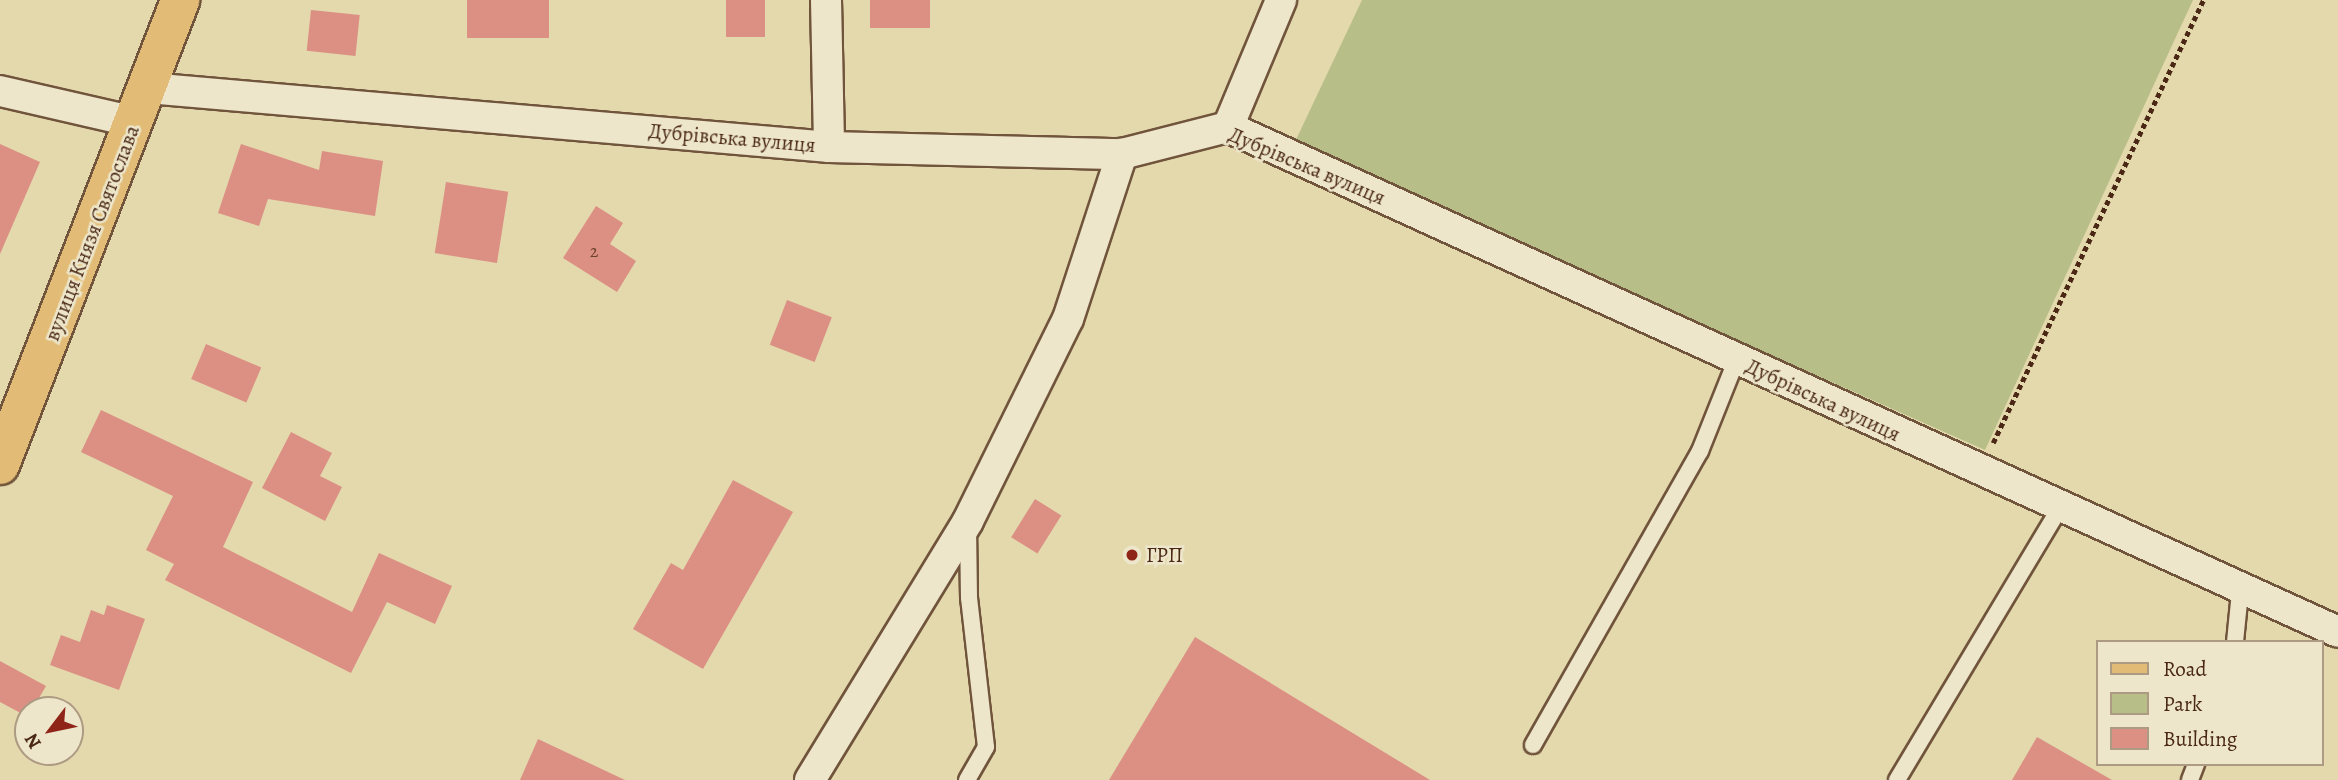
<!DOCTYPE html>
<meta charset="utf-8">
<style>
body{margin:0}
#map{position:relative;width:2338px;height:780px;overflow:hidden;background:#e4d8ad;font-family:Alegreya,serif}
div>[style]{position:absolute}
.green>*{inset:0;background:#b8be87}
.building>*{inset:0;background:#db9083;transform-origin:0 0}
.path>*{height:4.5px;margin-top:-2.25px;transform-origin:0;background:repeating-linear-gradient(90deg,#4a2815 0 5px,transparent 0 8.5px)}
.roads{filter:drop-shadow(2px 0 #70543b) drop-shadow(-2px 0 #70543b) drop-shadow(0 2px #70543b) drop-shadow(0 -2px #70543b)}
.lane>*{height:16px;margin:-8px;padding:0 8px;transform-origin:8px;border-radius:8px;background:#ede6ca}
.street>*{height:30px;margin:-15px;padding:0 15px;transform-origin:15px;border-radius:15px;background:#ede6ca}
.primary>*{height:38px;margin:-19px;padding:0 19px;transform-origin:19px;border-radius:19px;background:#e2bc76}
.dots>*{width:19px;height:19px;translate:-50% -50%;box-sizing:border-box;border:4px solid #ede6ca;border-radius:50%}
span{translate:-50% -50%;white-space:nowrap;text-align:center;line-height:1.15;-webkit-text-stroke:5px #ede6ca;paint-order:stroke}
.number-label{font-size:18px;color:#6e4230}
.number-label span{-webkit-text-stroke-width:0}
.street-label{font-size:21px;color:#4a2815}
.poi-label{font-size:21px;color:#4a2815}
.left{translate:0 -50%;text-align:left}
.legend{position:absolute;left:2096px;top:640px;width:228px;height:126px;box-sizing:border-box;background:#ede6ca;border:2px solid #ac9a82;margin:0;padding:9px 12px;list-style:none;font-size:21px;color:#4a2815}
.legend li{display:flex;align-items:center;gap:14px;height:35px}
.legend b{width:35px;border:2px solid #ac9a82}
.north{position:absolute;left:14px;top:696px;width:70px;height:70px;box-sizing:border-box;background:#ede6ca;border:2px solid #ac9a82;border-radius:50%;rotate:238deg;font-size:19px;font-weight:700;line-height:28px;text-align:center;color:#4a2815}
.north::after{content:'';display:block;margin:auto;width:24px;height:32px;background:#8f2418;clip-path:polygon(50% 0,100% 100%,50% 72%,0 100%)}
</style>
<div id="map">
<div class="green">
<i style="clip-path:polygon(1362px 0,2193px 0,1985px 450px,1294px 144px)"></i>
</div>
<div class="building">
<i style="left:467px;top:0;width:82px;height:38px"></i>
<i style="left:726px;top:0;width:39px;height:37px"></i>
<i style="left:870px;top:0;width:60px;height:28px"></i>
<i style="left:311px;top:10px;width:49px;height:41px;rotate:6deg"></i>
<i style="clip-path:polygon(0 144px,40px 162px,0 254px)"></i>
<i style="clip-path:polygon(241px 144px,319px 170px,322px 151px,383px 161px,375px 216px,268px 199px,259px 226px,218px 213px)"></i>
<i style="left:446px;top:182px;width:63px;height:72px;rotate:9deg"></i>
<i style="clip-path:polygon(596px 206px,623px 223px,610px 244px,636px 261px,617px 292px,563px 258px)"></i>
<i style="left:787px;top:300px;width:48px;height:48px;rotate:21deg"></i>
<i style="left:206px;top:344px;width:60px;height:38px;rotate:23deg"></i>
<i style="clip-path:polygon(101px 410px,253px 482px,223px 547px,352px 612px,379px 553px,452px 586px,435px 624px,387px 602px,351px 673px,165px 580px,174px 564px,146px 550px,173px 496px,81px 452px)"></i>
<i style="clip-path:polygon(291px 432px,332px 453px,320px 476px,342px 487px,325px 521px,262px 488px)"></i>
<i style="clip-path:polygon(733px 480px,793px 512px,703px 669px,633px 629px,671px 563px,683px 570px)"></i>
<i style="left:1035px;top:499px;width:31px;height:45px;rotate:32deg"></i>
<i style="clip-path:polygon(107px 605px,145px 619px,119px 690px,50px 665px,61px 635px,80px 642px,91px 610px,104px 615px)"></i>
<i style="clip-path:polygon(1195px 637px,1430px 780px,1109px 780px)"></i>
<i style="clip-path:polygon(0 661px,46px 686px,28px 717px,0 702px)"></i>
<i style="clip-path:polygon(2037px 737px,2112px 780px,2012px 780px)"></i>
<i style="clip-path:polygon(538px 739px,625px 780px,520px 780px)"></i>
</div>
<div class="path">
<i style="left:1993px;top:443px;width:490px;rotate:-64.6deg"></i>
</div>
<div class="roads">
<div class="lane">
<i style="left:2235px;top:642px;width:50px;rotate:-84.3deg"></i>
<i style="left:1533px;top:745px;width:338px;rotate:-60.4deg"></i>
<i style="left:1700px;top:451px;width:97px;rotate:-68.2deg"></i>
<i style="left:967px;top:780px;width:38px;rotate:-60deg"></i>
<i style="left:986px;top:747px;width:150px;rotate:-96.5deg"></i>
<i style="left:969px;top:598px;width:71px;rotate:-90.8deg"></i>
<i style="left:1897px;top:780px;width:316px;rotate:-59.1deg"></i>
<i style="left:2190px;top:780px;width:17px;rotate:-69deg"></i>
</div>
<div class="street">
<i style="left:826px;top:0;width:147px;rotate:88.8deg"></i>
<i style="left:148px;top:88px;width:684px;rotate:4.95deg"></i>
<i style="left:829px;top:147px;width:293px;rotate:1.4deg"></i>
<i style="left:1122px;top:154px;width:109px;rotate:-14.3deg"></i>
<i style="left:1228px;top:127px;width:1219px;rotate:24.46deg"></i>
<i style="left:0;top:91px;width:139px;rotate:12.9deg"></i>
<i style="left:1228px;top:127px;width:138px;rotate:-67.3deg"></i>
<i style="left:810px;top:780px;width:303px;rotate:-58.6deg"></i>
<i style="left:968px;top:521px;width:225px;rotate:-63.7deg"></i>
<i style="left:1068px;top:319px;width:174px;rotate:-71.9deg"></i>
</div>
<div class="primary">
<i style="left:0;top:465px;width:499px;rotate:-68.8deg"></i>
</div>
</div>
<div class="dots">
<i style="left:1132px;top:555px;background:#8f2418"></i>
</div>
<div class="number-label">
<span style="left:594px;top:251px">2</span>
</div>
<div class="street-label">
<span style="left:732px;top:138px;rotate:5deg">Дубрівська вулиця</span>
<span style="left:1307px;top:166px;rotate:23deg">Дубрівська вулиця</span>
<span style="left:92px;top:233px;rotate:-69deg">вулиця Князя Святослава</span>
<span style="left:1823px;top:400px;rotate:25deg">Дубрівська вулиця</span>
</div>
<div class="poi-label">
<span class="left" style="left:1146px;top:555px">ГРП</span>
</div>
<ul class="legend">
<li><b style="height:9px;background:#e2bc76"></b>Road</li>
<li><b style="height:19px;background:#b8be87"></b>Park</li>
<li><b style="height:19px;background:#db9083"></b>Building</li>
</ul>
<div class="north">N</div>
</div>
